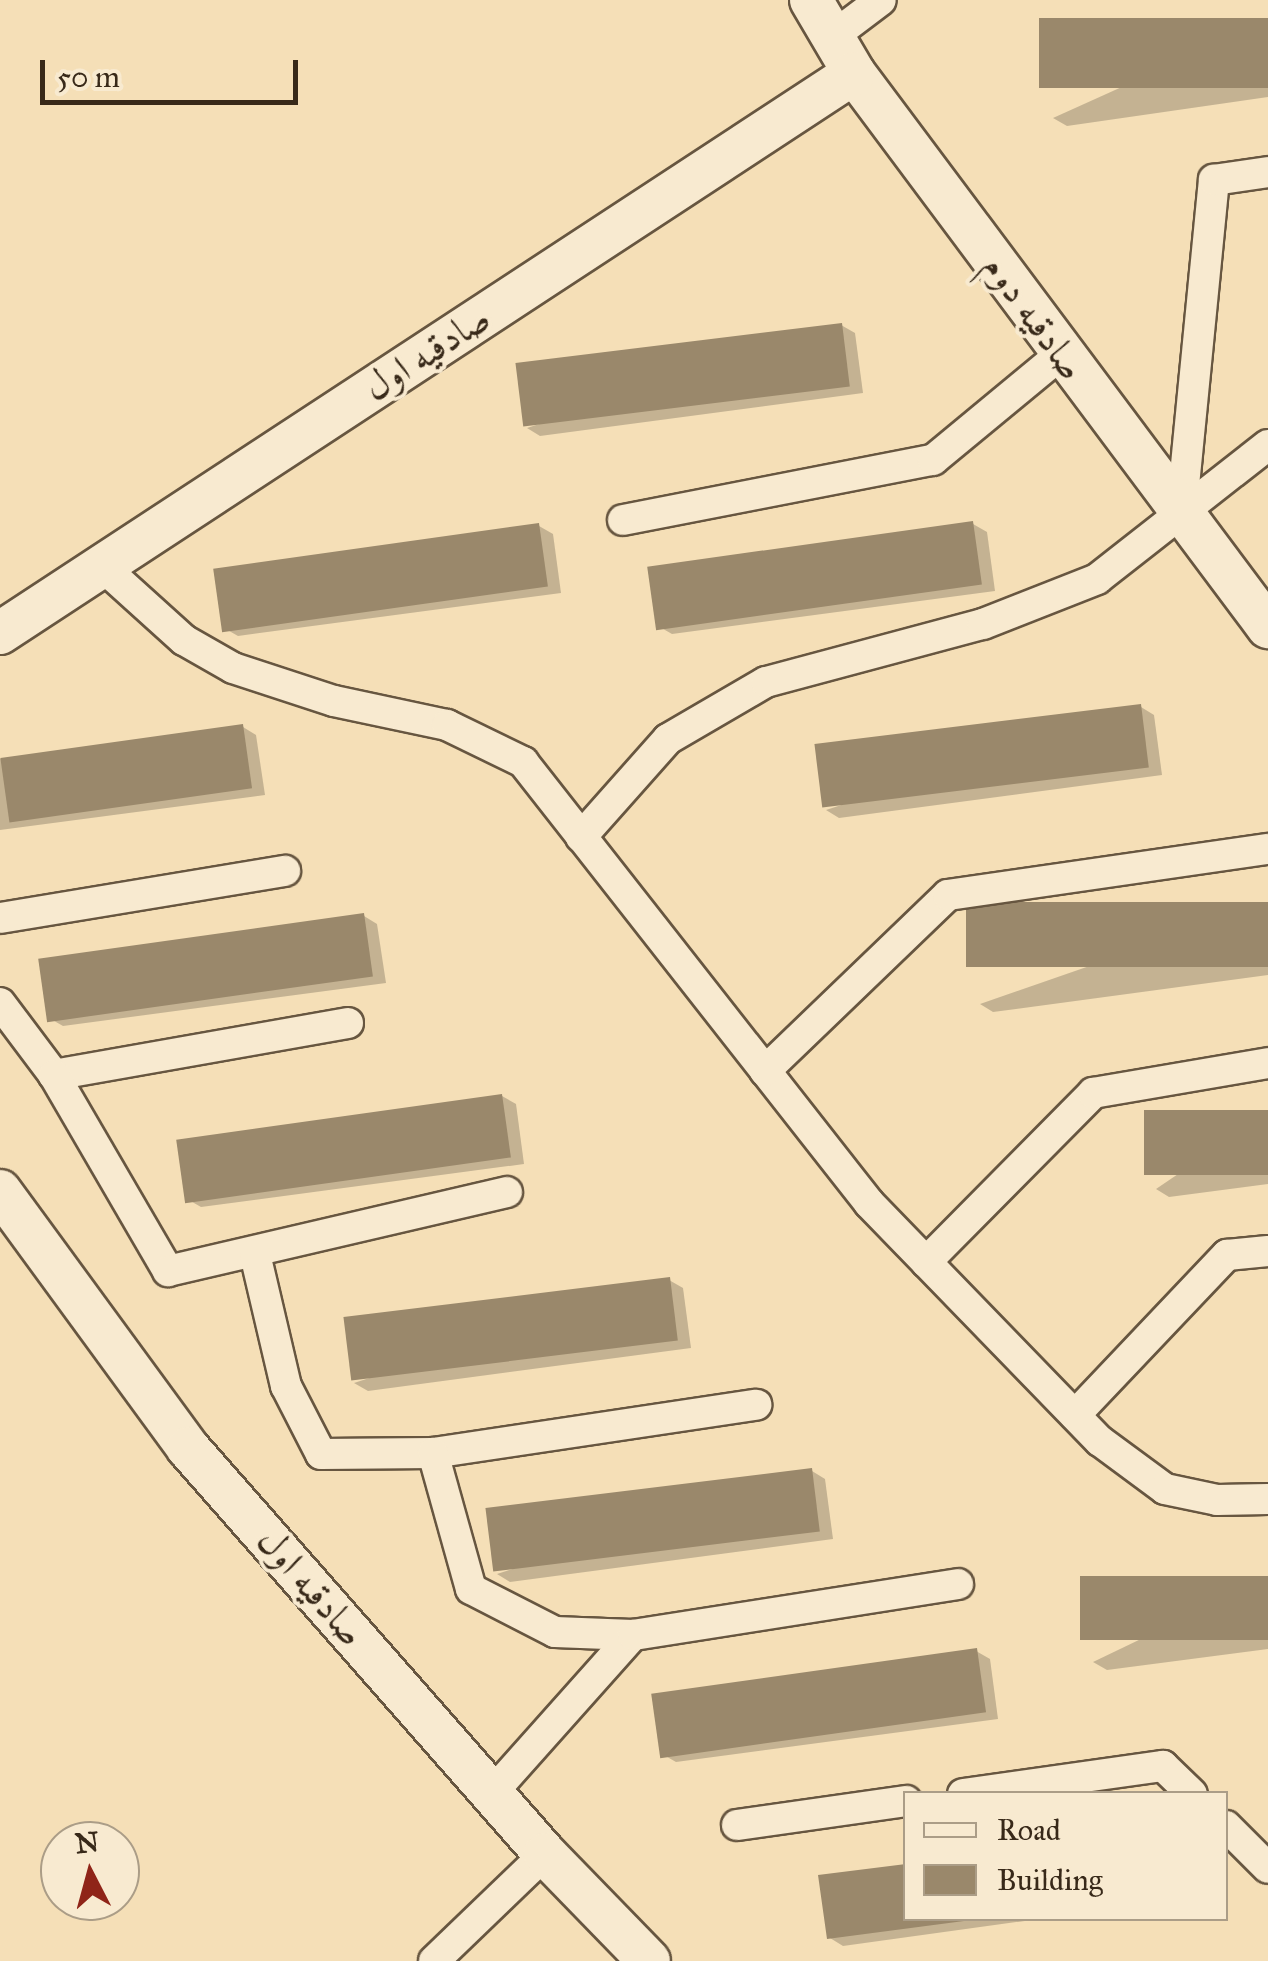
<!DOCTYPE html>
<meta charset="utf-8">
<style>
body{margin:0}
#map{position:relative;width:1268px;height:1961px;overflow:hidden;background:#f5dfb7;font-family:"IM FELL Great Primer",Amiri,serif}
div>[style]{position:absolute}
.shadow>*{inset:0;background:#0003}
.building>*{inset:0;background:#9a886b;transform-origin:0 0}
.roads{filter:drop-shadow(2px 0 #675640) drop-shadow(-2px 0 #675640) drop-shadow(0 2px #675640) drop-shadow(0 -2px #675640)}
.street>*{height:30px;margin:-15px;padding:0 15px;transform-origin:15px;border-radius:15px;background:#f8ead0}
.secondary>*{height:42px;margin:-21px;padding:0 21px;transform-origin:21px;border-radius:21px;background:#f8ead0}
span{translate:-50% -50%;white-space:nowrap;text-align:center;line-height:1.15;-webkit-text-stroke:8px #f8ead0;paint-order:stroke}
.street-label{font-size:38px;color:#382919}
.legend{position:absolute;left:903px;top:1791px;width:325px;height:130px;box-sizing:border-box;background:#f8ead0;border:2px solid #ab9d87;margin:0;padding:12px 18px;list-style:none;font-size:30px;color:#382919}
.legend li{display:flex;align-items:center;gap:20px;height:50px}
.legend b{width:50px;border:2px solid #ab9d87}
.north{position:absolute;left:40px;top:1821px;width:100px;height:100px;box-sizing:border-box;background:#f8ead0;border:2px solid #ab9d87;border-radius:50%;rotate:354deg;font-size:28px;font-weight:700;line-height:40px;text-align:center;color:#382919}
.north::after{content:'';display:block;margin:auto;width:35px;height:45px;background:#8f2418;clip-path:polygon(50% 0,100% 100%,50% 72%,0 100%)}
.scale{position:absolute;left:40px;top:60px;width:258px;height:45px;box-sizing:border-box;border:5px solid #382919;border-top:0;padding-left:12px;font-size:30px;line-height:35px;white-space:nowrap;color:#382919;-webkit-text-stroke:8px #f8ead0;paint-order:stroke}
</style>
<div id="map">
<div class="shadow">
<i style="clip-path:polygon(1268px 21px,1268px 97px,1067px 126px,1053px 118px)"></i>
<i style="clip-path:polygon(841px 325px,855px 333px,863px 393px,540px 436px,527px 428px)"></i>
<i style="clip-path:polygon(973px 524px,987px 532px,995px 591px,672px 634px,658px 626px)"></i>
<i style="clip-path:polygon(539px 526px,553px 534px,561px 593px,238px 636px,224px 628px)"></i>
<i style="clip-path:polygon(1141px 707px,1154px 715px,1162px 775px,839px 818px,826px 810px)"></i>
<i style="clip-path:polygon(243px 727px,256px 735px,265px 795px,0 830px,0 759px)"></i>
<i style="clip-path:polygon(1268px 904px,1268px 975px,993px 1012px,980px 1004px)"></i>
<i style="clip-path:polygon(364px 916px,377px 924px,386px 983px,63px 1026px,49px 1018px)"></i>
<i style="clip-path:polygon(502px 1096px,516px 1104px,524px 1164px,201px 1207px,187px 1199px)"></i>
<i style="clip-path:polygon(1268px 1113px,1268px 1184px,1169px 1197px,1156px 1189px)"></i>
<i style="clip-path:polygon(669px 1280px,683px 1288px,691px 1348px,368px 1391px,354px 1383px)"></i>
<i style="clip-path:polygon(812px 1471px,825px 1479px,833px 1539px,510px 1582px,497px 1574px)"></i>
<i style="clip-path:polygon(1268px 1578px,1268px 1649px,1107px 1670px,1093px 1662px)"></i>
<i style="clip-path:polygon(976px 1651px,990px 1659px,998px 1719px,676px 1762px,662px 1754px)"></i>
<i style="clip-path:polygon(906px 1918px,1046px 1918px,843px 1946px,830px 1938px)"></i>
</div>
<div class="building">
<i style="left:1268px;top:18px;width:70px;height:229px;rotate:90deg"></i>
<i style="left:842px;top:323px;width:64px;height:329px;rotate:83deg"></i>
<i style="left:973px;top:521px;width:64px;height:329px;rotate:82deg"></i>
<i style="left:539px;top:523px;width:64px;height:329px;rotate:82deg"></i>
<i style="left:1141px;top:704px;width:64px;height:329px;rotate:83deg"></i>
<i style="left:243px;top:724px;width:65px;height:245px;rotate:82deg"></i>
<i style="left:1268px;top:902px;width:65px;height:302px;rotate:90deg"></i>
<i style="left:364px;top:913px;width:64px;height:329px;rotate:82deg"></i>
<i style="left:502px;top:1094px;width:64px;height:329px;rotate:82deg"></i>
<i style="left:1268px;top:1110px;width:65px;height:124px;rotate:90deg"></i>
<i style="left:670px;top:1277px;width:64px;height:329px;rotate:83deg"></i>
<i style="left:812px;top:1468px;width:64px;height:329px;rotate:83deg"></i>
<i style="left:1268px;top:1576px;width:64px;height:188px;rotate:90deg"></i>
<i style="left:977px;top:1648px;width:65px;height:329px;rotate:82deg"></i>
<i style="clip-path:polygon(906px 1864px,906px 1918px,964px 1921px,827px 1939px,818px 1875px)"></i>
</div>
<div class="roads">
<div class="street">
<i style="left:832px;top:37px;width:61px;rotate:-37.1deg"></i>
<i style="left:1181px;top:516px;width:338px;rotate:-84.4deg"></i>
<i style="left:1214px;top:180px;width:55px;rotate:-8.4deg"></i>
<i style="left:623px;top:520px;width:316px;rotate:-11deg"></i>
<i style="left:933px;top:460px;width:166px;rotate:-39.6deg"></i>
<i style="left:102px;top:566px;width:110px;rotate:42.1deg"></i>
<i style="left:184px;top:640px;width:56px;rotate:29.7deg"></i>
<i style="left:233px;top:668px;width:106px;rotate:18.1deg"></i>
<i style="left:334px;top:701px;width:116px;rotate:12deg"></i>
<i style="left:447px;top:725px;width:85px;rotate:26deg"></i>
<i style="left:523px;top:762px;width:561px;rotate:51.88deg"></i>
<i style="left:869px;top:1203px;width:332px;rotate:45.9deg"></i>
<i style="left:1100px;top:1441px;width:81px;rotate:36.4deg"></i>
<i style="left:1165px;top:1489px;width:53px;rotate:11.9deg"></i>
<i style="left:1217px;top:1500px;width:51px;rotate:-1.1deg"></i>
<i style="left:581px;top:837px;width:131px;rotate:-48.4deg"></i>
<i style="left:668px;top:739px;width:113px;rotate:-30.2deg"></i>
<i style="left:766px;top:682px;width:225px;rotate:-15deg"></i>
<i style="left:983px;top:624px;width:123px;rotate:-21.5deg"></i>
<i style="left:1097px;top:579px;width:217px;rotate:-38.1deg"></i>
<i style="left:0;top:918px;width:289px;rotate:-9.4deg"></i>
<i style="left:0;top:1003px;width:90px;rotate:53.1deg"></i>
<i style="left:348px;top:1023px;width:299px;rotate:170deg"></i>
<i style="left:54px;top:1075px;width:227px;rotate:59.8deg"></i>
<i style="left:168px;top:1271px;width:348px;rotate:-13.1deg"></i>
<i style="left:765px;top:1071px;width:254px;rotate:-43.9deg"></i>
<i style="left:948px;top:895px;width:323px;rotate:-8.2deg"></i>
<i style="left:255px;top:1254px;width:136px;rotate:76.8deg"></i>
<i style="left:286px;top:1386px;width:76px;rotate:62.8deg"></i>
<i style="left:321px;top:1454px;width:112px;rotate:-0.5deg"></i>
<i style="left:433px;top:1453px;width:327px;rotate:-8.5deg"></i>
<i style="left:926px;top:1262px;width:238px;rotate:-45.3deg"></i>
<i style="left:1093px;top:1093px;width:178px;rotate:-9.7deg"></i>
<i style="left:1075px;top:1415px;width:221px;rotate:-46.5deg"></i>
<i style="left:1227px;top:1255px;width:41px;rotate:-5.6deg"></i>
<i style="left:433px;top:1453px;width:141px;rotate:74.4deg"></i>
<i style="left:471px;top:1589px;width:94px;rotate:27.1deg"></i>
<i style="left:555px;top:1632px;width:78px;rotate:2.2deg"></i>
<i style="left:492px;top:1793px;width:212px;rotate:-48.3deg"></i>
<i style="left:633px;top:1635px;width:329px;rotate:-8.9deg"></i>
<i style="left:963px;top:1794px;width:202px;rotate:-8deg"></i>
<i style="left:1163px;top:1766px;width:40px;rotate:44deg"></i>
<i style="left:737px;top:1825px;width:171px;rotate:-8.1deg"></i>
<i style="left:1226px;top:1826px;width:59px;rotate:45deg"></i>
<i style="left:434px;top:1961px;width:154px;rotate:-43.9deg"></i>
</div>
<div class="secondary">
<i style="left:811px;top:0;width:85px;rotate:59.5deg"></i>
<i style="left:854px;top:73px;width:692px;rotate:53.23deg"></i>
<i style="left:0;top:633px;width:1021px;rotate:-33.25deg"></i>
<i style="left:0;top:1191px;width:318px;rotate:53.8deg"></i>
<i style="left:188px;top:1448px;width:541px;rotate:48.67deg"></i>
<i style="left:545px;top:1854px;width:149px;rotate:45.8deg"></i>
</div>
</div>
<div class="street-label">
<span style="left:1034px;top:317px;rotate:54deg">صادقیه دوم</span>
<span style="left:427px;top:353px;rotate:-33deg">صادقیه اول</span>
<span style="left:311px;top:1587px;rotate:49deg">صادقیه اول</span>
</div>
<ul class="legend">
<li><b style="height:12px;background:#f8ead0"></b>Road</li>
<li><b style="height:28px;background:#9a886b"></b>Building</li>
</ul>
<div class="north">N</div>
<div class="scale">50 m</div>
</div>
